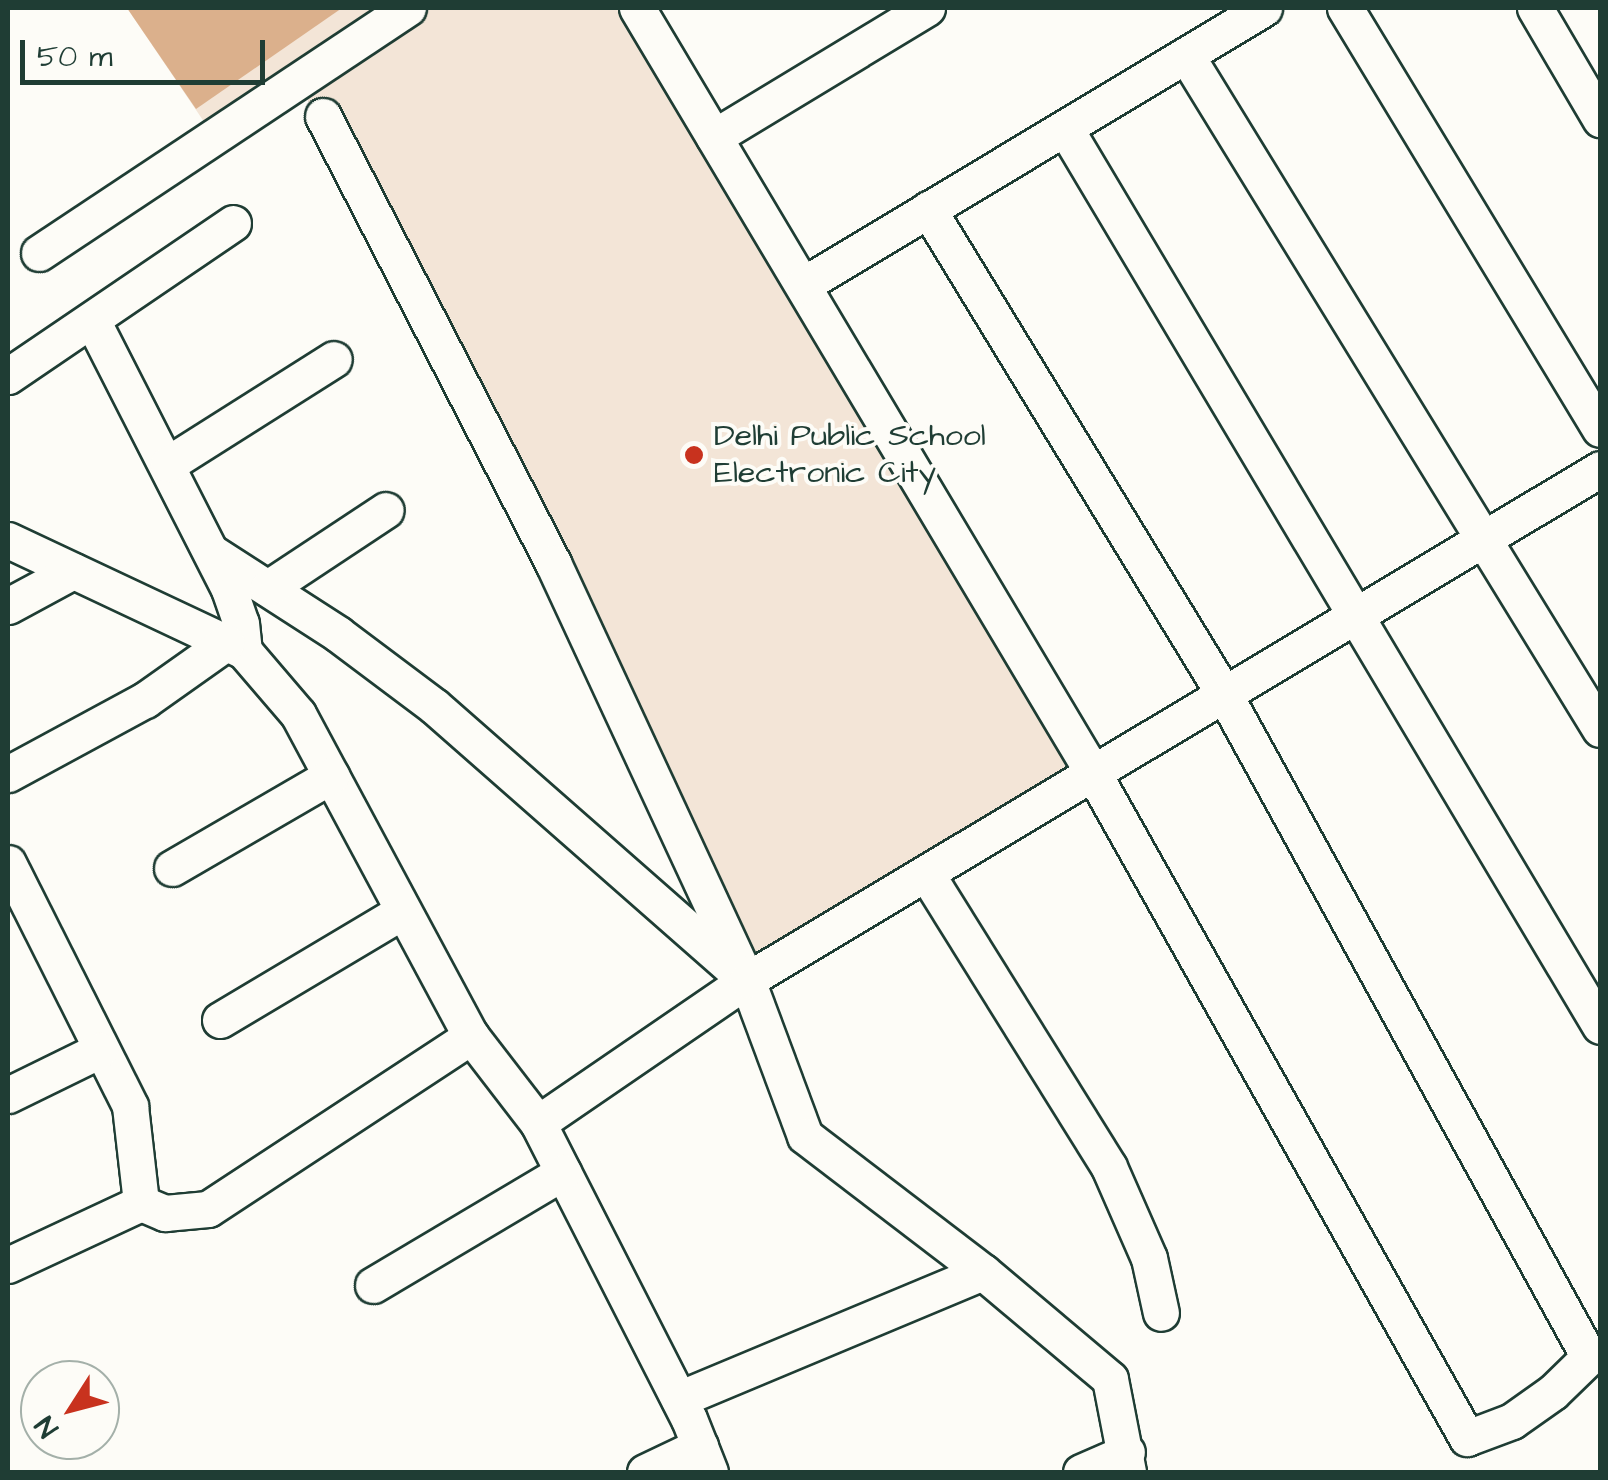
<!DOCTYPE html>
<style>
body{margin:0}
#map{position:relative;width:1608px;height:1480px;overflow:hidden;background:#fdfcf7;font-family:"Architects Daughter",sans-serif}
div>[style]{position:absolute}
.built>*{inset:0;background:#f3e5d7}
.building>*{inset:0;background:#dbb08c}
.roads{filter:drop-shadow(2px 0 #1f3d34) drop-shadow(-2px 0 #1f3d34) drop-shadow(0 2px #1f3d34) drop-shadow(0 -2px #1f3d34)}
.minor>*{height:35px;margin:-17.5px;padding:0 17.5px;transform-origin:17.5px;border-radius:17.5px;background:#fdfcf7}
.dots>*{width:28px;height:28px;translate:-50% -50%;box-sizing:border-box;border:5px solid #fdfcf7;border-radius:50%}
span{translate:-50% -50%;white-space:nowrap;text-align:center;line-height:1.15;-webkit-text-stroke:8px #fdfcf7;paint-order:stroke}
.poi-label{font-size:32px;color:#1f3d34}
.left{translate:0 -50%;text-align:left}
.frame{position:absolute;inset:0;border:10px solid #1f3d34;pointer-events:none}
.north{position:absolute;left:20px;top:1360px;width:100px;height:100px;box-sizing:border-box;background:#fdfcf7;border:2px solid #a4b0a9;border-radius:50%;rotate:234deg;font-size:28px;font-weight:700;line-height:40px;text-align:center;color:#1f3d34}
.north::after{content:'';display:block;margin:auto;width:35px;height:45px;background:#c8321e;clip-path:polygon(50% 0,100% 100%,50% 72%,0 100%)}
.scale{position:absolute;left:20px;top:40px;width:245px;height:45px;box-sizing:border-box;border:5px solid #1f3d34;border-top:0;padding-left:12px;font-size:30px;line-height:35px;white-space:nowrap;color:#1f3d34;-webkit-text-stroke:8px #fdfcf7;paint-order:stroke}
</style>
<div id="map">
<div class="built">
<i style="clip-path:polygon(127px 8px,636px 8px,1093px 773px,747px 980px,299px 83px,215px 138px)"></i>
</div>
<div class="building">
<i style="clip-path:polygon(127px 8px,342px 8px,196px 109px)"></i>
</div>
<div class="roads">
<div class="minor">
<i style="left:637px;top:8px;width:891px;rotate:59.2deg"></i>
<i style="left:1093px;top:773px;width:763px;rotate:60.65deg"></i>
<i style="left:1467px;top:1438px;width:48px;rotate:-20.7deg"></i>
<i style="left:1512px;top:1421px;width:50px;rotate:-35.3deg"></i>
<i style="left:1553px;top:1392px;width:50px;rotate:-44.2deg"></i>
<i style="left:1589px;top:1357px;width:757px;rotate:-118.83deg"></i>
<i style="left:1224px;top:694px;width:568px;rotate:-121.4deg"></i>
<i style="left:1345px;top:8px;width:492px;rotate:58.8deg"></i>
<i style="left:1535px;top:8px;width:129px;rotate:59.6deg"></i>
<i style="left:1186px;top:55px;width:791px;rotate:58.44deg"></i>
<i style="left:323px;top:116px;width:503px;rotate:62.77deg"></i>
<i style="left:553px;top:563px;width:460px;rotate:65.1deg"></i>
<i style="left:747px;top:980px;width:166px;rotate:69.6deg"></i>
<i style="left:805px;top:1136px;width:224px;rotate:37.4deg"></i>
<i style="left:1065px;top:128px;width:1045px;rotate:59.21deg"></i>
<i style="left:714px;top:137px;width:249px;rotate:-31.2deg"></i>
<i style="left:39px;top:253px;width:443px;rotate:-33.6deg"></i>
<i style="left:803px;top:285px;width:538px;rotate:-31deg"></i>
<i style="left:93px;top:322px;width:300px;rotate:63deg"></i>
<i style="left:229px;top:589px;width:36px;rotate:71deg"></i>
<i style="left:241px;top:623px;width:28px;rotate:84deg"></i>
<i style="left:8px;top:376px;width:272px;rotate:-34.2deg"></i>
<i style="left:168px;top:464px;width:196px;rotate:-32.3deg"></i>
<i style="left:8px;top:540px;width:261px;rotate:25.2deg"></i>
<i style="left:244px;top:651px;width:83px;rotate:49.4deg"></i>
<i style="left:298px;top:714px;width:366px;rotate:61.8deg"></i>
<i style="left:471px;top:1036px;width:110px;rotate:52.4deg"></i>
<i style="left:538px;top:1123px;width:332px;rotate:63deg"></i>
<i style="left:689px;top:1419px;width:57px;rotate:68.4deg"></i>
<i style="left:211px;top:552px;width:151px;rotate:32.8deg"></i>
<i style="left:338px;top:634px;width:120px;rotate:36.9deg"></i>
<i style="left:434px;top:706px;width:400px;rotate:41.3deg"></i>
<i style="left:268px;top:588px;width:141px;rotate:-33.5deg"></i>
<i style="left:8px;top:606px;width:74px;rotate:-28.3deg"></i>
<i style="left:8px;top:774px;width:156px;rotate:-28.4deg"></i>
<i style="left:145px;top:700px;width:100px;rotate:-35.3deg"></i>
<i style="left:8px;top:863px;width:272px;rotate:63.3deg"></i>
<i style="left:130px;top:1106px;width:98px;rotate:83.5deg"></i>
<i style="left:172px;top:868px;width:184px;rotate:-30.1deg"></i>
<i style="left:926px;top:873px;width:346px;rotate:58.1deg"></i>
<i style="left:1109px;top:1167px;width:99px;rotate:66.3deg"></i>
<i style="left:1149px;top:1258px;width:56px;rotate:77.7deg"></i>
<i style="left:220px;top:1020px;width:213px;rotate:-30.8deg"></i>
<i style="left:8px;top:1095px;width:102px;rotate:-26.1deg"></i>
<i style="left:538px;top:1123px;width:253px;rotate:-34.4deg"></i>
<i style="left:747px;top:980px;width:994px;rotate:-30.92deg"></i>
<i style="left:8px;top:1265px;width:147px;rotate:-25deg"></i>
<i style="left:141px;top:1203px;width:26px;rotate:23deg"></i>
<i style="left:165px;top:1213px;width:43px;rotate:-5.3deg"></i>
<i style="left:208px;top:1209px;width:315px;rotate:-33.3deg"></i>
<i style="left:373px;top:1285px;width:221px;rotate:-30.7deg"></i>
<i style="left:679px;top:1399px;width:329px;rotate:-22.7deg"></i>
<i style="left:983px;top:1272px;width:166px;rotate:40.1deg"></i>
<i style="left:1110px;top:1379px;width:95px;rotate:79deg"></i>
<i style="left:645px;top:1472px;width:61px;rotate:-25.3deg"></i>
<i style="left:1081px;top:1472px;width:50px;rotate:-23.5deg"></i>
</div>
</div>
<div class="dots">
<i style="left:694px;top:455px;background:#c8321e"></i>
</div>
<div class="poi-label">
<span class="left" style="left:714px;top:455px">Delhi Public School<br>Electronic City</span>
</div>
<div class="frame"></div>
<div class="north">N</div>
<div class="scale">50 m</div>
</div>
